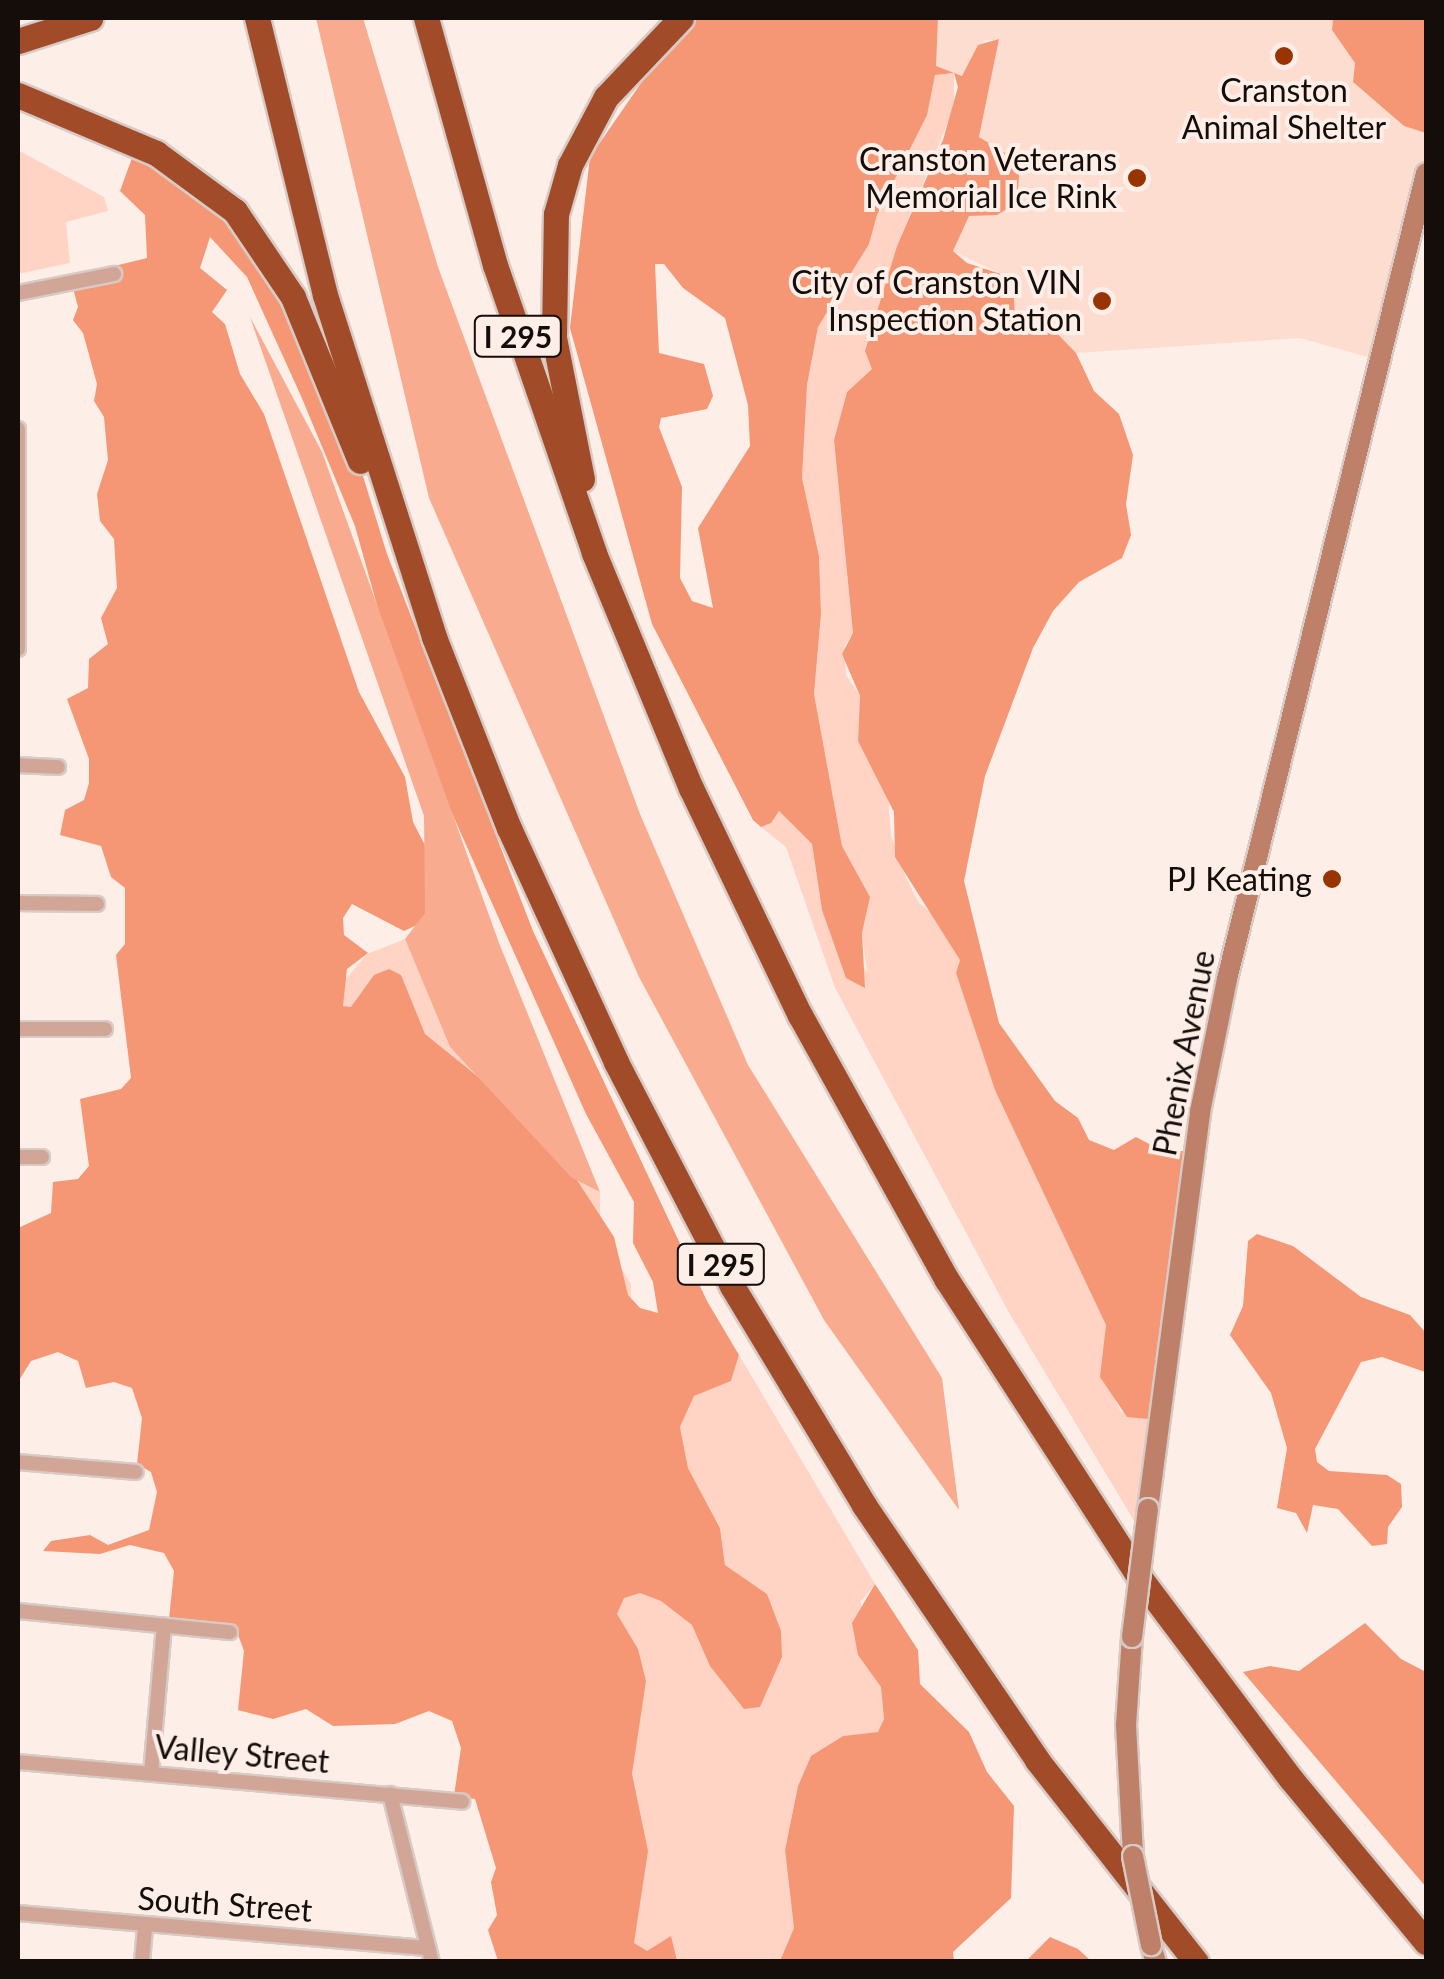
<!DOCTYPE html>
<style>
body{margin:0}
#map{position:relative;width:1444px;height:1979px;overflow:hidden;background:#fdeee8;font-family:Lato,sans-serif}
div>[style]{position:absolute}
.built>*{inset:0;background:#feddd1}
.green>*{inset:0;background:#ffd4c5}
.forest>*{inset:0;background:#f59774}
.water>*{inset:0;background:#f8ab8f}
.roads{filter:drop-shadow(2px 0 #d8cac4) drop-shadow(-2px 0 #d8cac4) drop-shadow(0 2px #d8cac4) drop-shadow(0 -2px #d8cac4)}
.street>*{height:14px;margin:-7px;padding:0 7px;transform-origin:7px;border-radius:7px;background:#d1a696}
.secondary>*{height:20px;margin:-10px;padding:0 10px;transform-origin:10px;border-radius:10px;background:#be8069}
.highway>*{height:25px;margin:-12.5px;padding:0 12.5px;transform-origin:12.5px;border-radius:12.5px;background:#a14b29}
.bridges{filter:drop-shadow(2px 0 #d8cac4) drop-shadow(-2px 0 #d8cac4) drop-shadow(0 2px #d8cac4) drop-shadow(0 -2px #d8cac4)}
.secondary-bridge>*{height:20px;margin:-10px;padding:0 10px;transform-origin:10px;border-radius:10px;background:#be8069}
.dots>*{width:28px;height:28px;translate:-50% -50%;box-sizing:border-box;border:5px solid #fdeee8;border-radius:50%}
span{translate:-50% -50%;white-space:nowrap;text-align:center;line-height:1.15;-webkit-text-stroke:8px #fdeee8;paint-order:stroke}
.shield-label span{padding:2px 8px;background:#fdeee8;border:2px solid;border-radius:8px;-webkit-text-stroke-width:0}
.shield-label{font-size:30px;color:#150d0a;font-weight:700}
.poi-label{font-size:32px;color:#150d0a}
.right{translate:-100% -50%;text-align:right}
.street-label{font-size:32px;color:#150d0a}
.frame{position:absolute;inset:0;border:20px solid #150d0a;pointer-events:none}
</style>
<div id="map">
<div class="built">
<i style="clip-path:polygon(938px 18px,1333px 18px,1332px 30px,1355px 63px,1353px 82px,1404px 126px,1426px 133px,1426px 174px,1375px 359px,1300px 338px,1076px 353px,1053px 329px,1015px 320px,1013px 301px,993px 270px,952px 251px,969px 215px,997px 215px,1019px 162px,979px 137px,998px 40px,985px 40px,963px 76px,935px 67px)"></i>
</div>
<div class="green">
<i style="clip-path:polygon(954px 73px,954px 107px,897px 246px,876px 319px,872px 369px,847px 392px,834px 440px,853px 634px,844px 646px,846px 675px,860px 696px,858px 741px,888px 797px,891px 836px,906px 878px,919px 903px,940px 920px,960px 960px,956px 973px,977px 1032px,1106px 1325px,1103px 1357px,1116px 1402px,1121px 1412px,1158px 1420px,1142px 1534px,1008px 1311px,835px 988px,786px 847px,761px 827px,779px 811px,812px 844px,822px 910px,867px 972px,862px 933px,870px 897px,842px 846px,814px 694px,821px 614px,819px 556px,802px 478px,807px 385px,818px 327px,869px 244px,877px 215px,926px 116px,935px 75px)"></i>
<i style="clip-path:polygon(18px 150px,104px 197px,108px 211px,66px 222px,70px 263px,18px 274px)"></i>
<i style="clip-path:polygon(405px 939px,450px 1047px,572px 1178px,600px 1192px,600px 1234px,631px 1284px,629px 1427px,762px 1702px,782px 1657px,767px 1594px,725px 1565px,720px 1527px,688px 1468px,680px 1427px,694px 1396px,731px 1381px,739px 1355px,875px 1584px,861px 1601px,858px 1655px,881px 1687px,884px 1719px,879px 1732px,843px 1736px,811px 1756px,798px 1786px,785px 1850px,794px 1928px,780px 1961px,615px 1961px,633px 1766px,385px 1041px,343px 1005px,340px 986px,367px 954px)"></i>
</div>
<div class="forest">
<i style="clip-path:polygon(evenodd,686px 18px,938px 18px,936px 66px,962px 76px,978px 45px,999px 39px,979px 137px,1020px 162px,1017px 203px,997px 215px,969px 216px,953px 251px,967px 263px,1013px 278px,1015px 319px,1053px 329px,1076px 353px,1094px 391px,1119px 414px,1133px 455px,1126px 504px,1131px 535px,1122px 558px,1079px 582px,1053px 611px,1033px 648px,985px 776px,964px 881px,999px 1023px,1055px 1101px,1078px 1118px,1089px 1140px,1114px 1150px,1136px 1137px,1159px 1149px,1194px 1152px,1158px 1420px,1127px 1417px,1100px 1377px,1106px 1325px,995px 1090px,956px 973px,960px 960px,895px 857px,894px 812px,858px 741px,860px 696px,842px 654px,853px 633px,834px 440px,847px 392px,872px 369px,865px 351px,897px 246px,943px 140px,958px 87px,954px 73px,935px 75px,927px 115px,877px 215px,869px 244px,818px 327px,807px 385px,802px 478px,819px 556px,821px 614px,814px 694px,842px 846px,870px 897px,862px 933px,865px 988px,846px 978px,822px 910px,812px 844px,779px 811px,771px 823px,761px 827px,753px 820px,652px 624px,570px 328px,590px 157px,686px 18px,655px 264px,664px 264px,683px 288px,725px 318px,748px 405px,750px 446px,698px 528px,713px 608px,692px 601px,680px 578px,682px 487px,659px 427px,661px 418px,707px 409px,713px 396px,704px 364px,659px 353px,655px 264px)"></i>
<i style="clip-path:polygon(1333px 18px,1426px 18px,1426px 133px,1404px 126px,1353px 82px,1355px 63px,1332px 30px)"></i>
<i style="clip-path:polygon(evenodd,136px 147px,257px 237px,358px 460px,387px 554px,533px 931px,707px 1301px,739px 1355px,731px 1381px,694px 1396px,680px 1427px,688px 1468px,720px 1528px,725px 1565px,767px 1594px,781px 1631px,782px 1657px,760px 1707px,744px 1709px,710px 1666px,692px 1625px,661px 1601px,640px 1593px,624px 1598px,617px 1614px,638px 1649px,646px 1681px,632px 1774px,648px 1851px,634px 1943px,647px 1951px,671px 1936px,677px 1961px,498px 1961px,488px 1930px,497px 1915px,491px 1882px,496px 1868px,475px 1799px,454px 1796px,461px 1748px,452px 1721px,429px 1711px,395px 1724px,333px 1726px,306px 1709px,273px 1719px,238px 1710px,244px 1651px,237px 1632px,169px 1619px,174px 1571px,164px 1553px,130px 1545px,100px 1554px,43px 1551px,51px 1541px,90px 1535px,108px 1545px,149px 1530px,157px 1492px,151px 1472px,137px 1464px,142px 1418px,132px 1388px,114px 1382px,86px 1388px,78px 1361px,58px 1352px,31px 1361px,18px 1382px,18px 1228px,51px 1213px,53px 1182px,78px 1179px,89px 1166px,80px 1099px,121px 1089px,131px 1078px,116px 955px,125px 944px,125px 888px,111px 877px,101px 846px,60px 835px,65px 810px,84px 800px,89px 783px,89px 759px,67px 699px,88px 688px,89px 659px,108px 644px,101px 618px,117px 588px,114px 539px,100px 521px,97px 494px,108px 460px,104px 417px,94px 401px,97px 384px,83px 333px,73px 320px,78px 307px,70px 277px,147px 258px,145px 215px,120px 191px,136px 147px,210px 237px,247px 277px,301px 396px,355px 526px,406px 710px,586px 1114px,634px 1202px,633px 1243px,653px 1282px,658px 1313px,640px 1308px,628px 1295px,614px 1237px,573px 1174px,482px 1080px,425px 1034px,401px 975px,389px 969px,374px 975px,351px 1007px,343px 1006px,347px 969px,368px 953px,344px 935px,343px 918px,352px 904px,404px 931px,419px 924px,447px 888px,413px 822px,405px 777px,359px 692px,264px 414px,240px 374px,225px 324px,212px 312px,227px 290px,200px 268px,210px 237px)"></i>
<i style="clip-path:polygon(1257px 1234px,1293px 1246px,1361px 1297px,1410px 1315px,1426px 1333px,1425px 1372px,1382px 1357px,1361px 1362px,1315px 1449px,1317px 1462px,1329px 1471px,1387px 1475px,1401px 1484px,1402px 1507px,1388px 1527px,1387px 1544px,1372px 1546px,1338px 1509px,1313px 1505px,1307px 1533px,1296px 1513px,1277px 1508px,1287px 1448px,1271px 1393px,1230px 1335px,1243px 1306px,1248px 1241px)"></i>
<i style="clip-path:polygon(875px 1584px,918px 1650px,920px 1684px,969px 1732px,987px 1772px,1014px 1806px,1011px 1898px,953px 1952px,954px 1961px,780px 1961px,794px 1928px,785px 1850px,798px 1786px,811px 1756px,843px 1736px,878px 1732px,884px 1719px,881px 1687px,858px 1655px,852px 1623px)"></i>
<i style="clip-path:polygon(1365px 1623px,1401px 1659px,1426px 1672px,1426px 1887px,1243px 1672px,1270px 1666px,1299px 1671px)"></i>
<i style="clip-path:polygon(1050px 1937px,1078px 1949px,1091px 1961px,1026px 1961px)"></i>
</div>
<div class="water">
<i style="clip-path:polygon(316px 18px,363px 18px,438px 267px,640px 814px,748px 1065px,942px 1378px,959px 1510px,824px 1320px,639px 977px,429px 498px)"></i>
<i style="clip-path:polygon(250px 317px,322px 452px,499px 943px,600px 1192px,572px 1178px,450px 1047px,405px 939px,425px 913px,424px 816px)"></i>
</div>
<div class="roads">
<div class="street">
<i style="left:18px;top:293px;width:98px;rotate:-11.2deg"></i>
<i style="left:18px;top:429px;width:220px;rotate:90deg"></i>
<i style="left:18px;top:765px;width:40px;rotate:2.9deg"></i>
<i style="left:18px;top:903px;width:79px;rotate:0.7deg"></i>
<i style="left:18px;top:1029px;width:87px"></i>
<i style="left:18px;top:1157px;width:24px"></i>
<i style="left:18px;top:1462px;width:118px;rotate:4.8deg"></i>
<i style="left:18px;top:1611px;width:213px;rotate:5.7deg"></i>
<i style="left:18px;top:1762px;width:446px;rotate:5.1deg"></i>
<i style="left:151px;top:1774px;width:149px;rotate:-85deg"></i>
<i style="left:390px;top:1794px;width:173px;rotate:76deg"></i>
<i style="left:18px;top:1913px;width:412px;rotate:4.9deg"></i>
<i style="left:142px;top:1962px;width:36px;rotate:-85deg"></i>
</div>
<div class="secondary">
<i style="left:1148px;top:1509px;width:400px;rotate:-82.5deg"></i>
<i style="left:1200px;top:1112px;width:136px;rotate:-78.5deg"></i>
<i style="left:1227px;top:979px;width:830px;rotate:-76.13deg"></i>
<i style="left:1132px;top:1637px;width:88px;rotate:93.9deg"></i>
<i style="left:1126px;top:1725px;width:131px;rotate:86.9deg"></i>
<i style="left:1151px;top:1945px;width:18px;rotate:74deg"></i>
</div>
<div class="highway">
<i style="left:257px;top:18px;width:285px;rotate:76.2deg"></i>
<i style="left:325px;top:295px;width:359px;rotate:72.3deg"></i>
<i style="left:434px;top:637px;width:205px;rotate:68.6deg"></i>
<i style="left:509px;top:828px;width:257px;rotate:65.4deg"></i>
<i style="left:616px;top:1062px;width:252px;rotate:62.6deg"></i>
<i style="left:732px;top:1286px;width:256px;rotate:58.9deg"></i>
<i style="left:864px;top:1505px;width:308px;rotate:55.8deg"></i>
<i style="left:1037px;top:1760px;width:257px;rotate:51.8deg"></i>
<i style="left:426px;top:18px;width:256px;rotate:74.4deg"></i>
<i style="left:495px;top:265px;width:305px;rotate:71deg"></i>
<i style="left:594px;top:553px;width:254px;rotate:67.6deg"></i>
<i style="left:691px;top:788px;width:252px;rotate:64.4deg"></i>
<i style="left:800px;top:1015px;width:303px;rotate:61deg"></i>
<i style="left:947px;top:1280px;width:355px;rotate:57.1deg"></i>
<i style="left:1140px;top:1578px;width:251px;rotate:53.1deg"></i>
<i style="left:1291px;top:1779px;width:212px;rotate:50.4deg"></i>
<i style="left:18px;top:41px;width:76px;rotate:-17.7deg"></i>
<i style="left:18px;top:95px;width:150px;rotate:22.8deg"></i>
<i style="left:156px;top:153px;width:98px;rotate:36.3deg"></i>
<i style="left:235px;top:211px;width:104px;rotate:56deg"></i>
<i style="left:293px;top:297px;width:177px;rotate:67.8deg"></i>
<i style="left:582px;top:479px;width:145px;rotate:-101.2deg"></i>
<i style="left:554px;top:337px;width:123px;rotate:-89.1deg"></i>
<i style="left:556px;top:214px;width:51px;rotate:-74.1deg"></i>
<i style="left:570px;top:165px;width:77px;rotate:-62.1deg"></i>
<i style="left:606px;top:97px;width:109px;rotate:-46.5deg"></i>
</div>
</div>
<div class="bridges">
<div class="secondary-bridge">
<i style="left:1132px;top:1637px;width:129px;rotate:-82.9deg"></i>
<i style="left:1133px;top:1856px;width:91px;rotate:78.6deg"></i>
</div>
</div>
<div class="dots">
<i style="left:1284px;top:56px;background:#983400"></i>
<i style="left:1137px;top:178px;background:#983400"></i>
<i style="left:1102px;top:301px;background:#983400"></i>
<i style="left:1332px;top:879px;background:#983400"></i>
</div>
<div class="shield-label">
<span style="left:518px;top:336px">I 295</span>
<span style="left:721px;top:1264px">I 295</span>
</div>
<div class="poi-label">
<span style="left:1284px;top:109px">Cranston<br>Animal Shelter</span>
<span class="right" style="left:1117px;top:178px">Cranston Veterans<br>Memorial Ice Rink</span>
<span class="right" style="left:1082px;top:301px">City of Cranston VIN<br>Inspection Station</span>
<span class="right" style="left:1312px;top:879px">PJ Keating</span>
</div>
<div class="street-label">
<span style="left:1184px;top:1053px;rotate:-79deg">Phenix Avenue</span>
<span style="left:242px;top:1754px;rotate:5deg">Valley Street</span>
<span style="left:225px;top:1904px;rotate:4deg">South Street</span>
</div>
<div class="frame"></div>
</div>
